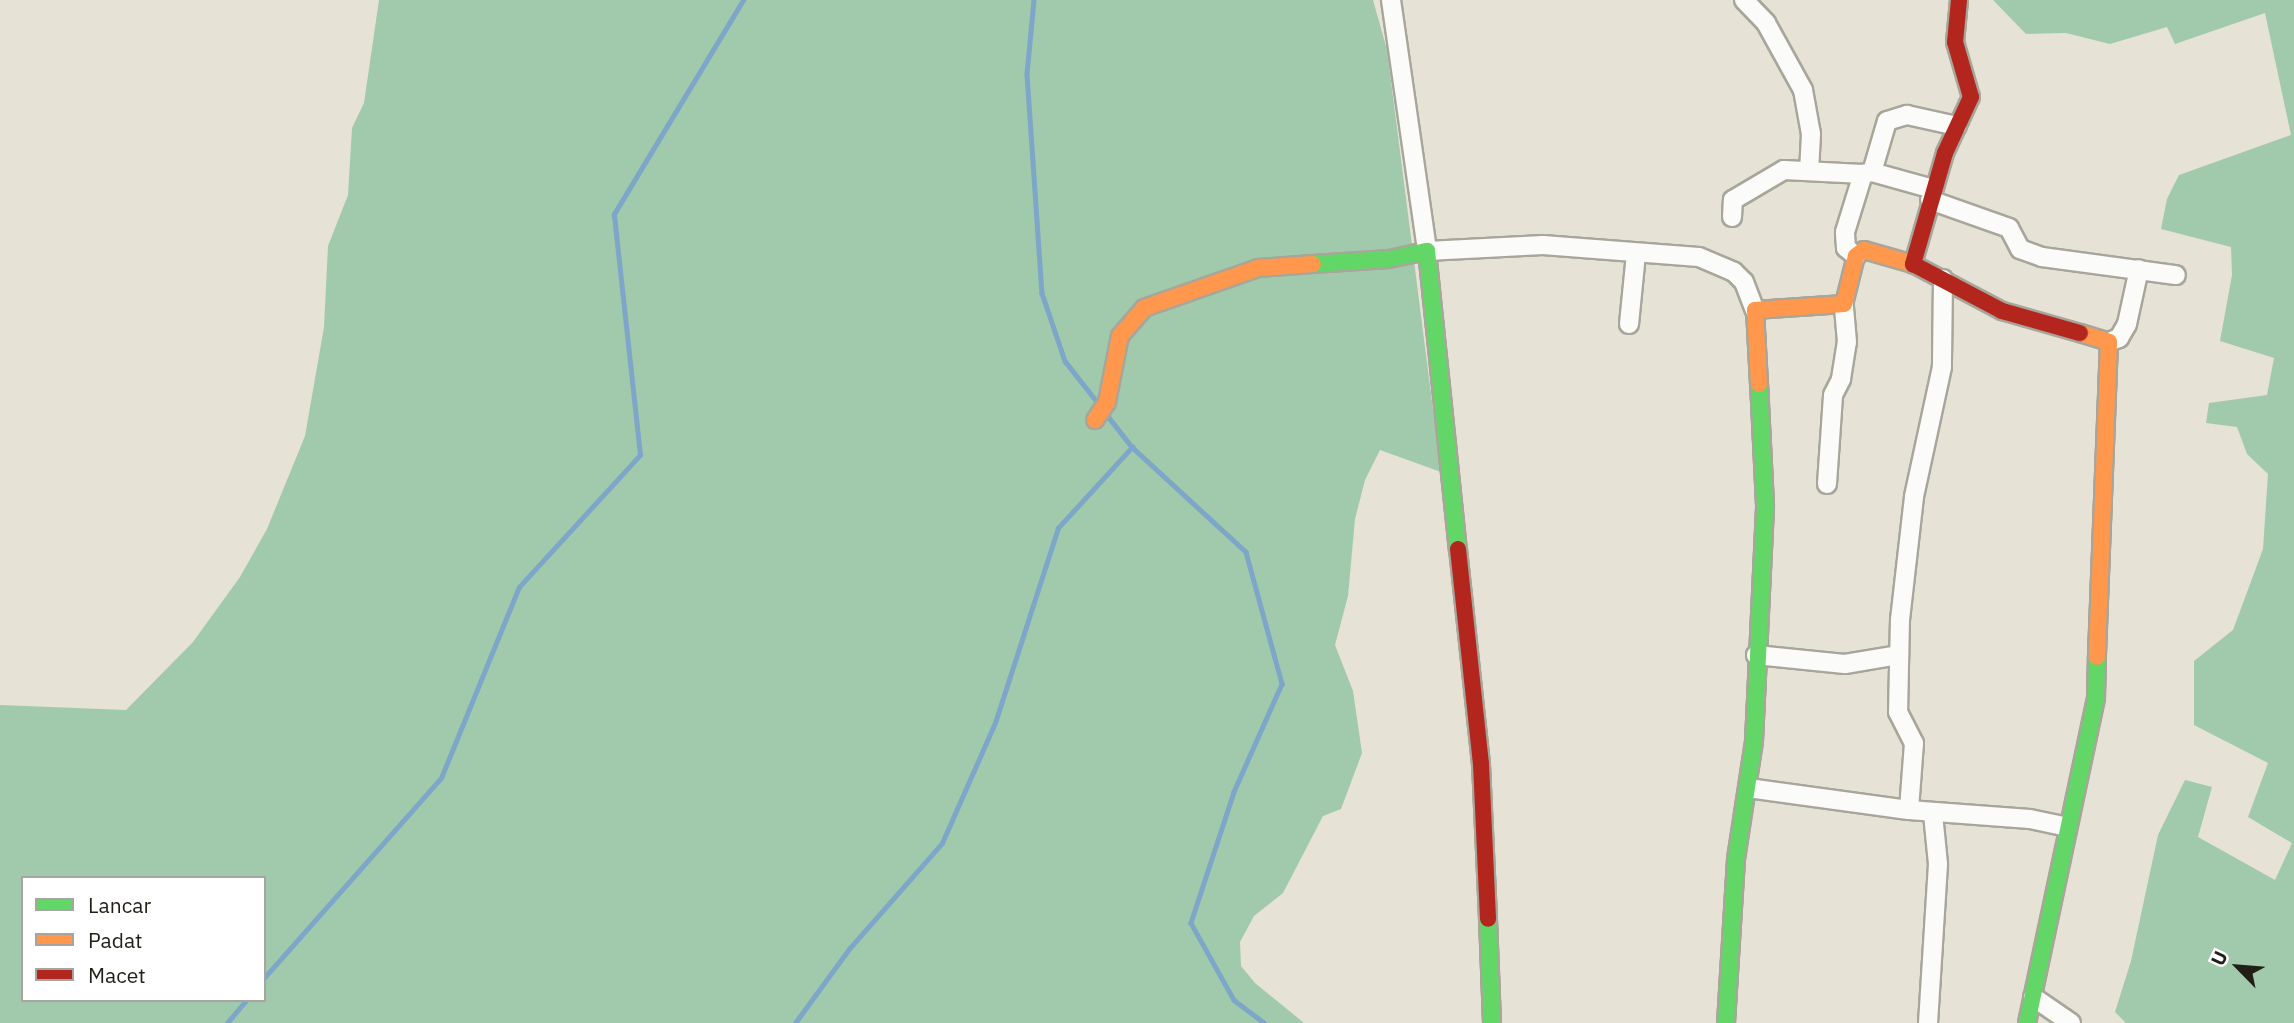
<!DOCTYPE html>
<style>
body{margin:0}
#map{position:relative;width:2294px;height:1023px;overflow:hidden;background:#e6e2d5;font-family:"IBM Plex Sans",sans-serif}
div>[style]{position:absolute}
.forest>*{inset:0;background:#a0caab}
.stream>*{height:4.5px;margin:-2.25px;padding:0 2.25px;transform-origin:2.25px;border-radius:2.25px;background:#7da6c9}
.roads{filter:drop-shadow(2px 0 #a8a69b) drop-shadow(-2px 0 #a8a69b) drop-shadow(0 2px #a8a69b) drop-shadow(0 -2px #a8a69b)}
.street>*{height:18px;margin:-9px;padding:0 9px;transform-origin:9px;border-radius:9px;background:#fbfbf9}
.fast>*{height:16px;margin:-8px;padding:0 8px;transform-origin:8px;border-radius:8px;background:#63d668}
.slow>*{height:16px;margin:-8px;padding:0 8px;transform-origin:8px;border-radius:8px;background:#ff974d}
.jam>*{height:16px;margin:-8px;padding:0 8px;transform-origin:8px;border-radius:8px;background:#b3261e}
span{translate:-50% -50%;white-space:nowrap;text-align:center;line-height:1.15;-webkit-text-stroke:7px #fff;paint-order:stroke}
.legend{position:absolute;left:21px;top:876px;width:245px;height:126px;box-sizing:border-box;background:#fff;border:2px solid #a6a5a1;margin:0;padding:9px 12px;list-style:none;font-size:21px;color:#211e15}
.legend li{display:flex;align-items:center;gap:14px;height:35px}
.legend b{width:35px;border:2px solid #a6a5a1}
.north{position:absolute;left:2203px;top:932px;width:70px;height:70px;-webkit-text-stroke:5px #fff;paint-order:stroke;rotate:295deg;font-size:19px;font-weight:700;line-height:28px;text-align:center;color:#211e15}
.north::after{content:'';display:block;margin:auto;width:24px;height:32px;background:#211e15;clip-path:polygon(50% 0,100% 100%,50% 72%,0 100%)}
</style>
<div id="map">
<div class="forest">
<i style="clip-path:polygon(evenodd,379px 0,1373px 0,1387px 50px,1441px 472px,1380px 450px,1365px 480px,1355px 519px,1348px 596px,1335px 645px,1353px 691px,1362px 753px,1341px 809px,1323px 816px,1283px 893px,1254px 916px,1240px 942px,1241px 966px,1255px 983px,1304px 1023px,0 1023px,0 705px,126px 710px,193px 642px,240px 577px,267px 529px,305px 436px,324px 327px,328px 246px,348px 195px,352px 128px,364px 103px,379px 0,23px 878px,264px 878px,264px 1000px,23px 1000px,23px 878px)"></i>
<i style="clip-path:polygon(1993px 0,2294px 0,2294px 1023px,2126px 1023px,2115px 1012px,2131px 961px,2158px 835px,2185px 780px,2212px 787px,2198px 837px,2275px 880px,2292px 843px,2248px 817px,2268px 763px,2194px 725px,2194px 661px,2233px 630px,2263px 549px,2268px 474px,2247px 454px,2237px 427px,2206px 423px,2209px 403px,2267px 395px,2274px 358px,2220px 341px,2232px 275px,2231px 247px,2161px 229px,2167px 199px,2179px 175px,2291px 135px,2265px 13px,2175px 44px,2167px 27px,2110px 44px,2066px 33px,2026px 34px)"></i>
</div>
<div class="stream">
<i style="left:1034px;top:0;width:74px;rotate:95.4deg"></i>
<i style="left:1027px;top:74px;width:220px;rotate:86.1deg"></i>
<i style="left:1042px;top:293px;width:72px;rotate:71.3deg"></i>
<i style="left:1065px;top:361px;width:53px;rotate:51.8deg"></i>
<i style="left:1107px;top:415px;width:41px;rotate:52deg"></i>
<i style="left:1132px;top:447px;width:155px;rotate:42.6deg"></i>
<i style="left:1246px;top:552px;width:137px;rotate:74.7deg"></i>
<i style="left:1282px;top:684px;width:118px;rotate:114deg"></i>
<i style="left:1234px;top:792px;width:138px;rotate:108.2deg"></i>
<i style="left:1191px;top:923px;width:88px;rotate:60.8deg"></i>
<i style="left:1234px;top:1000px;width:38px;rotate:37deg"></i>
<i style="left:264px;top:978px;width:267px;rotate:-48.5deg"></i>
<i style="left:441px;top:778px;width:206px;rotate:-67.8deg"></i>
<i style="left:519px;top:587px;width:179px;rotate:-47.5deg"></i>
<i style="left:640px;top:455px;width:242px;rotate:-96.2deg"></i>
<i style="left:614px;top:214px;width:250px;rotate:-58.9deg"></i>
<i style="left:227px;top:1023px;width:30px;rotate:-50deg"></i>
<i style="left:795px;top:1023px;width:92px;rotate:-53.9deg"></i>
<i style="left:849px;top:949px;width:141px;rotate:-48.7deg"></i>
<i style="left:942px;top:843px;width:131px;rotate:-66.2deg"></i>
<i style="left:995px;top:723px;width:205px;rotate:-72.1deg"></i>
<i style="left:1058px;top:528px;width:110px;rotate:-47.6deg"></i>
</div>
<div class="roads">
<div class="street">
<i style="left:1391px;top:0;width:254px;rotate:81.8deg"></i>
<i style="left:1427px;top:251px;width:116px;rotate:-3deg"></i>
<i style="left:1543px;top:245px;width:156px;rotate:4.4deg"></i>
<i style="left:1699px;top:257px;width:38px;rotate:23deg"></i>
<i style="left:1734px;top:272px;width:14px;rotate:45deg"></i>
<i style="left:1744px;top:282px;width:30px;rotate:69deg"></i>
<i style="left:1744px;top:0;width:32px;rotate:46deg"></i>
<i style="left:1766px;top:23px;width:77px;rotate:61.1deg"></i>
<i style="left:1803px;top:90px;width:45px;rotate:79.7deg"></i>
<i style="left:1811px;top:134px;width:34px;rotate:93deg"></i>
<i style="left:1933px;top:189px;width:63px;rotate:-164.4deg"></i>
<i style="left:1872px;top:172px;width:53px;rotate:-73.6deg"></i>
<i style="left:1887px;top:121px;width:21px;rotate:-17deg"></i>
<i style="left:1907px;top:115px;width:51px;rotate:12.4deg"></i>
<i style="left:1930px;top:200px;width:84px;rotate:19.5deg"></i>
<i style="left:2009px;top:228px;width:24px;rotate:62deg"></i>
<i style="left:2020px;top:249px;width:23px;rotate:20deg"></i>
<i style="left:2042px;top:257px;width:135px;rotate:7.7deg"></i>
<i style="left:1732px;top:217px;width:17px;rotate:-87deg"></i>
<i style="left:1733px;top:200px;width:59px;rotate:-30.5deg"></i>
<i style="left:1784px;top:170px;width:79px;rotate:2.9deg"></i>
<i style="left:1856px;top:256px;width:13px;rotate:-141deg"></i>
<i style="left:1846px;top:248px;width:16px;rotate:-94deg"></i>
<i style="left:1845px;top:232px;width:61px;rotate:-72.8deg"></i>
<i style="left:1863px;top:174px;width:9px;rotate:-13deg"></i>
<i style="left:1943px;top:279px;width:88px;rotate:90.7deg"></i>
<i style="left:1942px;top:367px;width:133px;rotate:102.2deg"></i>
<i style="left:1914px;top:497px;width:123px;rotate:96.5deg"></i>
<i style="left:1900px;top:619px;width:93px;rotate:91.2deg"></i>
<i style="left:1898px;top:712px;width:35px;rotate:63deg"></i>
<i style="left:1914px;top:743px;width:67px;rotate:94.3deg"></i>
<i style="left:1909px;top:810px;width:121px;rotate:4.3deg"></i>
<i style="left:2030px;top:819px;width:38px;rotate:12deg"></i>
<i style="left:1629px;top:324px;width:70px;rotate:-84.3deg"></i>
<i style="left:2109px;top:342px;width:11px;rotate:-22deg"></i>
<i style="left:2119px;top:338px;width:16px;rotate:-60deg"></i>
<i style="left:2127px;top:324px;width:56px;rotate:-77.7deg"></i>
<i style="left:1827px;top:484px;width:89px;rotate:-86.1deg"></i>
<i style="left:1833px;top:395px;width:18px;rotate:-63deg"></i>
<i style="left:1841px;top:379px;width:37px;rotate:-81deg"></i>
<i style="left:1847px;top:342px;width:38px;rotate:-95deg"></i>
<i style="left:1756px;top:655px;width:89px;rotate:5.8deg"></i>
<i style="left:1845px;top:664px;width:55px;rotate:-9.5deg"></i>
<i style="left:1748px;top:788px;width:162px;rotate:7.8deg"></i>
<i style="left:2033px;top:997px;width:46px;rotate:34.4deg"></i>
<i style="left:1928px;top:1023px;width:159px;rotate:-86.4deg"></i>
<i style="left:1938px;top:864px;width:50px;rotate:-95.7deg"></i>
</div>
<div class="fast">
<i style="left:1313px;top:264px;width:76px;rotate:-3.8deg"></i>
<i style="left:1389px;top:259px;width:39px;rotate:-12deg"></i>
<i style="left:1427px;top:251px;width:300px;rotate:84.1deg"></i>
<i style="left:1488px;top:919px;width:104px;rotate:87.8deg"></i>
<i style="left:1726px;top:1023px;width:164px;rotate:-86.5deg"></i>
<i style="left:1736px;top:859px;width:119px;rotate:-81.3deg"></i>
<i style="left:1754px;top:741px;width:236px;rotate:-87.3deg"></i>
<i style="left:1765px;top:505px;width:121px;rotate:-92.8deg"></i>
<i style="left:2027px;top:1023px;width:333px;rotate:-78deg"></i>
<i style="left:2096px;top:697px;width:40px;rotate:-88.6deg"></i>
</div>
<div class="slow">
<i style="left:2080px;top:333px;width:30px;rotate:17deg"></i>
<i style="left:2109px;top:342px;width:315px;rotate:92.2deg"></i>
<i style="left:1759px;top:384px;width:74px;rotate:-93.1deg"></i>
<i style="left:1755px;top:310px;width:89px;rotate:-3.9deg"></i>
<i style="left:1844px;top:304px;width:49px;rotate:-76deg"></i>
<i style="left:1856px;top:256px;width:10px;rotate:-37deg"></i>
<i style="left:1864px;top:250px;width:51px;rotate:15.9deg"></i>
<i style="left:1095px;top:420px;width:22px;rotate:-56deg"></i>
<i style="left:1107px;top:402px;width:67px;rotate:-78.9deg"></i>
<i style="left:1120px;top:336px;width:37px;rotate:-49deg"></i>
<i style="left:1144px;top:308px;width:121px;rotate:-19.3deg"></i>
<i style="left:1258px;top:268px;width:55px;rotate:-4.2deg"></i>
</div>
<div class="jam">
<i style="left:1959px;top:0;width:42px;rotate:95.4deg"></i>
<i style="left:1955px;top:42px;width:57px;rotate:73.8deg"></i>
<i style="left:1971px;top:97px;width:62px;rotate:114.9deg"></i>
<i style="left:1945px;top:153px;width:116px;rotate:106.1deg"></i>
<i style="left:1913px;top:264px;width:101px;rotate:27.8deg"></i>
<i style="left:2002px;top:311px;width:81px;rotate:15.8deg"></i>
<i style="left:1458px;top:549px;width:216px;rotate:83.9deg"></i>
<i style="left:1481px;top:764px;width:155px;rotate:87.4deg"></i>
</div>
</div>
<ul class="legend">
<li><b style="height:9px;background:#63d668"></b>Lancar</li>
<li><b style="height:9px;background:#ff974d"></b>Padat</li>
<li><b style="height:9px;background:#b3261e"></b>Macet</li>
</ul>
<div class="north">U</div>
</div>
